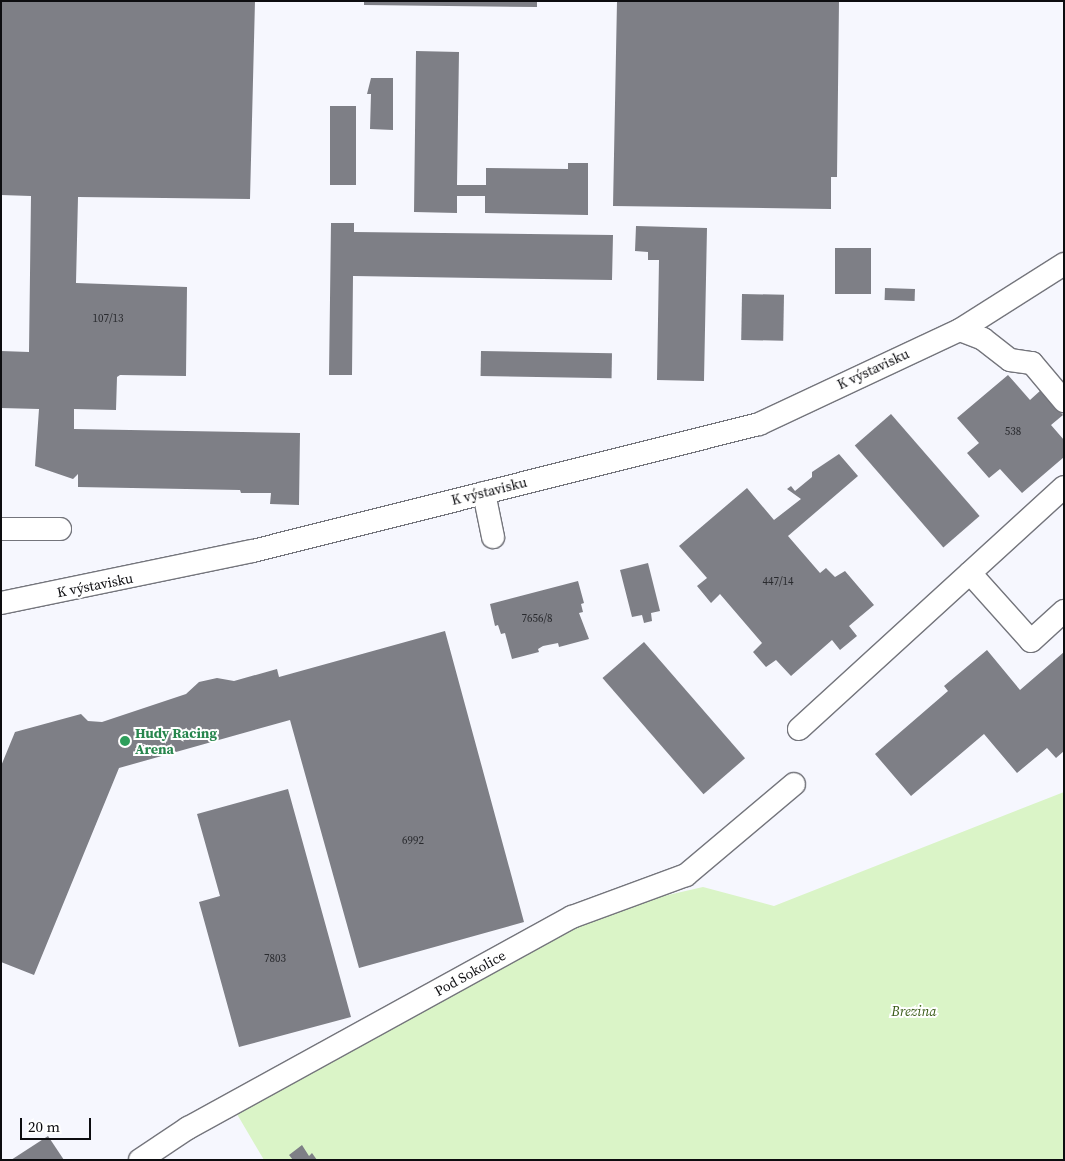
<!DOCTYPE html>
<meta charset="utf-8">
<style>
body{margin:0}
#map{position:relative;width:1065px;height:1161px;overflow:hidden;background:#f6f7fe;font-family:"Source Serif 4",serif}
div>[style]{position:absolute}
.green>*{inset:0;background:#daf4c7}
.building>*{inset:0;background:#7e7f86;transform-origin:0 0}
.roads{filter:drop-shadow(1px 0 #74757c) drop-shadow(-1px 0 #74757c) drop-shadow(0 1px #74757c) drop-shadow(0 -1px #74757c)}
.minor>*{height:22px;margin:-11px;padding:0 11px;transform-origin:11px;border-radius:11px;background:#fff}
.dots>*{width:14px;height:14px;translate:-50% -50%;box-sizing:border-box;border:2px solid #fff;border-radius:50%}
span{translate:-50% -50%;white-space:nowrap;text-align:center;line-height:1.15;-webkit-text-stroke:4px #fff;paint-order:stroke}
.number-label{font-size:11px;color:#292a2e}
.number-label span{-webkit-text-stroke-width:0}
.street-label{font-size:14px;color:#0d0d10}
.leisure-label{font-size:14px;color:#27864d;font-weight:700}
.left{translate:0 -50%;text-align:left}
.park-label{font-size:14px;color:#3a5b18;font-style:italic}
.frame{position:absolute;inset:0;border:2px solid #0d0d10;pointer-events:none}
.scale{position:absolute;left:20px;top:1118px;width:71px;height:22px;box-sizing:border-box;border:2px solid #0d0d10;border-top:0;padding-left:6px;font-size:15px;line-height:18px;white-space:nowrap;color:#0d0d10;-webkit-text-stroke:4px #fff;paint-order:stroke}
</style>
<div id="map">
<div class="green">
<i style="clip-path:polygon(1064px 792px,1064px 1160px,264px 1160px,234px 1109px,572px 917px,703px 887px,774px 906px)"></i>
</div>
<div class="building">
<i style="clip-path:polygon(1px 1px,255px 1px,250px 199px,78px 197px,76px 283px,187px 287px,186px 376px,120px 375px,117px 377px,116px 410px,74px 409px,74px 429px,300px 433px,299px 505px,270px 504px,271px 493px,241px 493px,240px 490px,78px 487px,78px 474px,73px 479px,35px 466px,39px 409px,1px 408px,1px 351px,29px 352px,31px 196px,1px 195px)"></i>
<i style="clip-path:polygon(364px 1px,537px 1px,537px 7px,364px 5px)"></i>
<i style="clip-path:polygon(617px 1px,839px 1px,837px 177px,831px 177px,831px 209px,613px 206px)"></i>
<i style="clip-path:polygon(416px 51px,459px 52px,457px 185px,486px 185px,486px 168px,568px 169px,568px 163px,588px 163px,588px 215px,485px 213px,485px 196px,457px 196px,457px 213px,414px 212px)"></i>
<i style="clip-path:polygon(371px 78px,393px 78px,393px 130px,370px 129px,371px 94px,367px 94px)"></i>
<i style="left:330px;top:106px;width:26px;height:79px"></i>
<i style="clip-path:polygon(331px 223px,354px 223px,354px 232px,613px 235px,612px 280px,353px 276px,352px 375px,329px 375px)"></i>
<i style="clip-path:polygon(636px 226px,707px 228px,704px 381px,657px 380px,659px 260px,648px 260px,648px 252px,635px 251px)"></i>
<i style="left:835px;top:248px;width:36px;height:46px"></i>
<i style="left:885px;top:288px;width:30px;height:12px;rotate:2deg"></i>
<i style="left:742px;top:294px;width:42px;height:46px;rotate:1deg"></i>
<i style="left:481px;top:351px;width:131px;height:25px;rotate:1deg"></i>
<i style="clip-path:polygon(1008px 375px,1030px 400px,1041px 390px,1063px 415px,1051px 425px,1064px 440px,1064px 457px,1022px 493px,1000px 469px,989px 478px,967px 453px,979px 443px,957px 418px)"></i>
<i style="left:891px;top:414px;width:135px;height:48px;rotate:49deg"></i>
<i style="clip-path:polygon(839px 454px,858px 476px,788px 536px,820px 573px,826px 568px,835px 577px,845px 571px,874px 605px,849px 626px,857px 636px,840px 650px,832px 640px,791px 676px,776px 660px,766px 667px,753px 652px,762px 643px,720px 594px,711px 603px,697px 586px,707px 578px,679px 546px,747px 488px,774px 520px,801px 499px,787px 489px,791px 486px,795px 491px,812px 477px,812px 472px)"></i>
<i style="clip-path:polygon(648px 563px,660px 611px,651px 613px,652px 621px,644px 623px,642px 615px,632px 617px,620px 570px)"></i>
<i style="clip-path:polygon(578px 581px,584px 603px,581px 604px,583px 612px,579px 613px,589px 639px,559px 647px,558px 643px,543px 646px,538px 649px,539px 652px,512px 659px,505px 633px,501px 634px,498px 625px,495px 626px,490px 604px)"></i>
<i style="clip-path:polygon(445px 631px,524px 922px,359px 968px,290px 720px,119px 768px,34px 975px,1px 962px,1px 766px,15px 732px,81px 714px,88px 721px,102px 722px,186px 694px,199px 682px,217px 678px,234px 681px,277px 669px,279px 677px)"></i>
<i style="left:644px;top:642px;width:154px;height:55px;rotate:49deg"></i>
<i style="clip-path:polygon(987px 650px,1020px 690px,1064px 652px,1064px 751px,1056px 758px,1047px 748px,1017px 773px,984px 734px,911px 796px,875px 754px,948px 691px,944px 686px)"></i>
<i style="clip-path:polygon(288px 789px,351px 1017px,239px 1047px,199px 902px,220px 896px,197px 814px)"></i>
<i style="clip-path:polygon(48px 1136px,64px 1160px,11px 1160px)"></i>
<i style="clip-path:polygon(302px 1145px,309px 1156px,312px 1153px,317px 1160px,293px 1160px,289px 1155px)"></i>
</div>
<div class="roads">
<div class="minor">
<i style="left:960px;top:330px;width:25px;rotate:21deg"></i>
<i style="left:983px;top:339px;width:34px;rotate:38deg"></i>
<i style="left:1010px;top:360px;width:22px;rotate:8deg"></i>
<i style="left:1032px;top:363px;width:50px;rotate:49.9deg"></i>
<i style="left:484px;top:493px;width:45px;rotate:78.4deg"></i>
<i style="left:1px;top:529px;width:59px"></i>
<i style="left:970px;top:573px;width:91px;rotate:48.1deg"></i>
<i style="left:1031px;top:641px;width:45px;rotate:-42.3deg"></i>
<i style="left:1px;top:603px;width:257px;rotate:-11.7deg"></i>
<i style="left:253px;top:551px;width:522px;rotate:-14.09deg"></i>
<i style="left:759px;top:424px;width:222px;rotate:-25.1deg"></i>
<i style="left:960px;top:330px;width:123px;rotate:-32.4deg"></i>
<i style="left:799px;top:729px;width:359px;rotate:-42.4deg"></i>
<i style="left:140px;top:1160px;width:58px;rotate:-33.7deg"></i>
<i style="left:188px;top:1128px;width:438px;rotate:-28.8deg"></i>
<i style="left:572px;top:917px;width:121px;rotate:-20.2deg"></i>
<i style="left:686px;top:875px;width:141px;rotate:-40.1deg"></i>
</div>
</div>
<div class="dots">
<i style="left:125px;top:741px;background:#2e9e5b"></i>
</div>
<div class="number-label">
<span style="left:108px;top:319px">107/13</span>
<span style="left:1013px;top:432px">538</span>
<span style="left:778px;top:582px">447/14</span>
<span style="left:537px;top:619px">7656/8</span>
<span style="left:413px;top:841px">6992</span>
<span style="left:275px;top:959px">7803</span>
</div>
<div class="street-label">
<span style="left:873px;top:369px;rotate:-25deg">K výstavisku</span>
<span style="left:489px;top:491px;rotate:-14deg">K výstavisku</span>
<span style="left:95px;top:585px;rotate:-11deg">K výstavisku</span>
<span style="left:470px;top:973px;rotate:-29deg">Pod Sokolice</span>
</div>
<div class="leisure-label">
<span class="left" style="left:135px;top:741px">Hudy Racing<br>Arena</span>
</div>
<div class="park-label">
<span style="left:914px;top:1011px">Brezina</span>
</div>
<div class="frame"></div>
<div class="scale">20 m</div>
</div>
